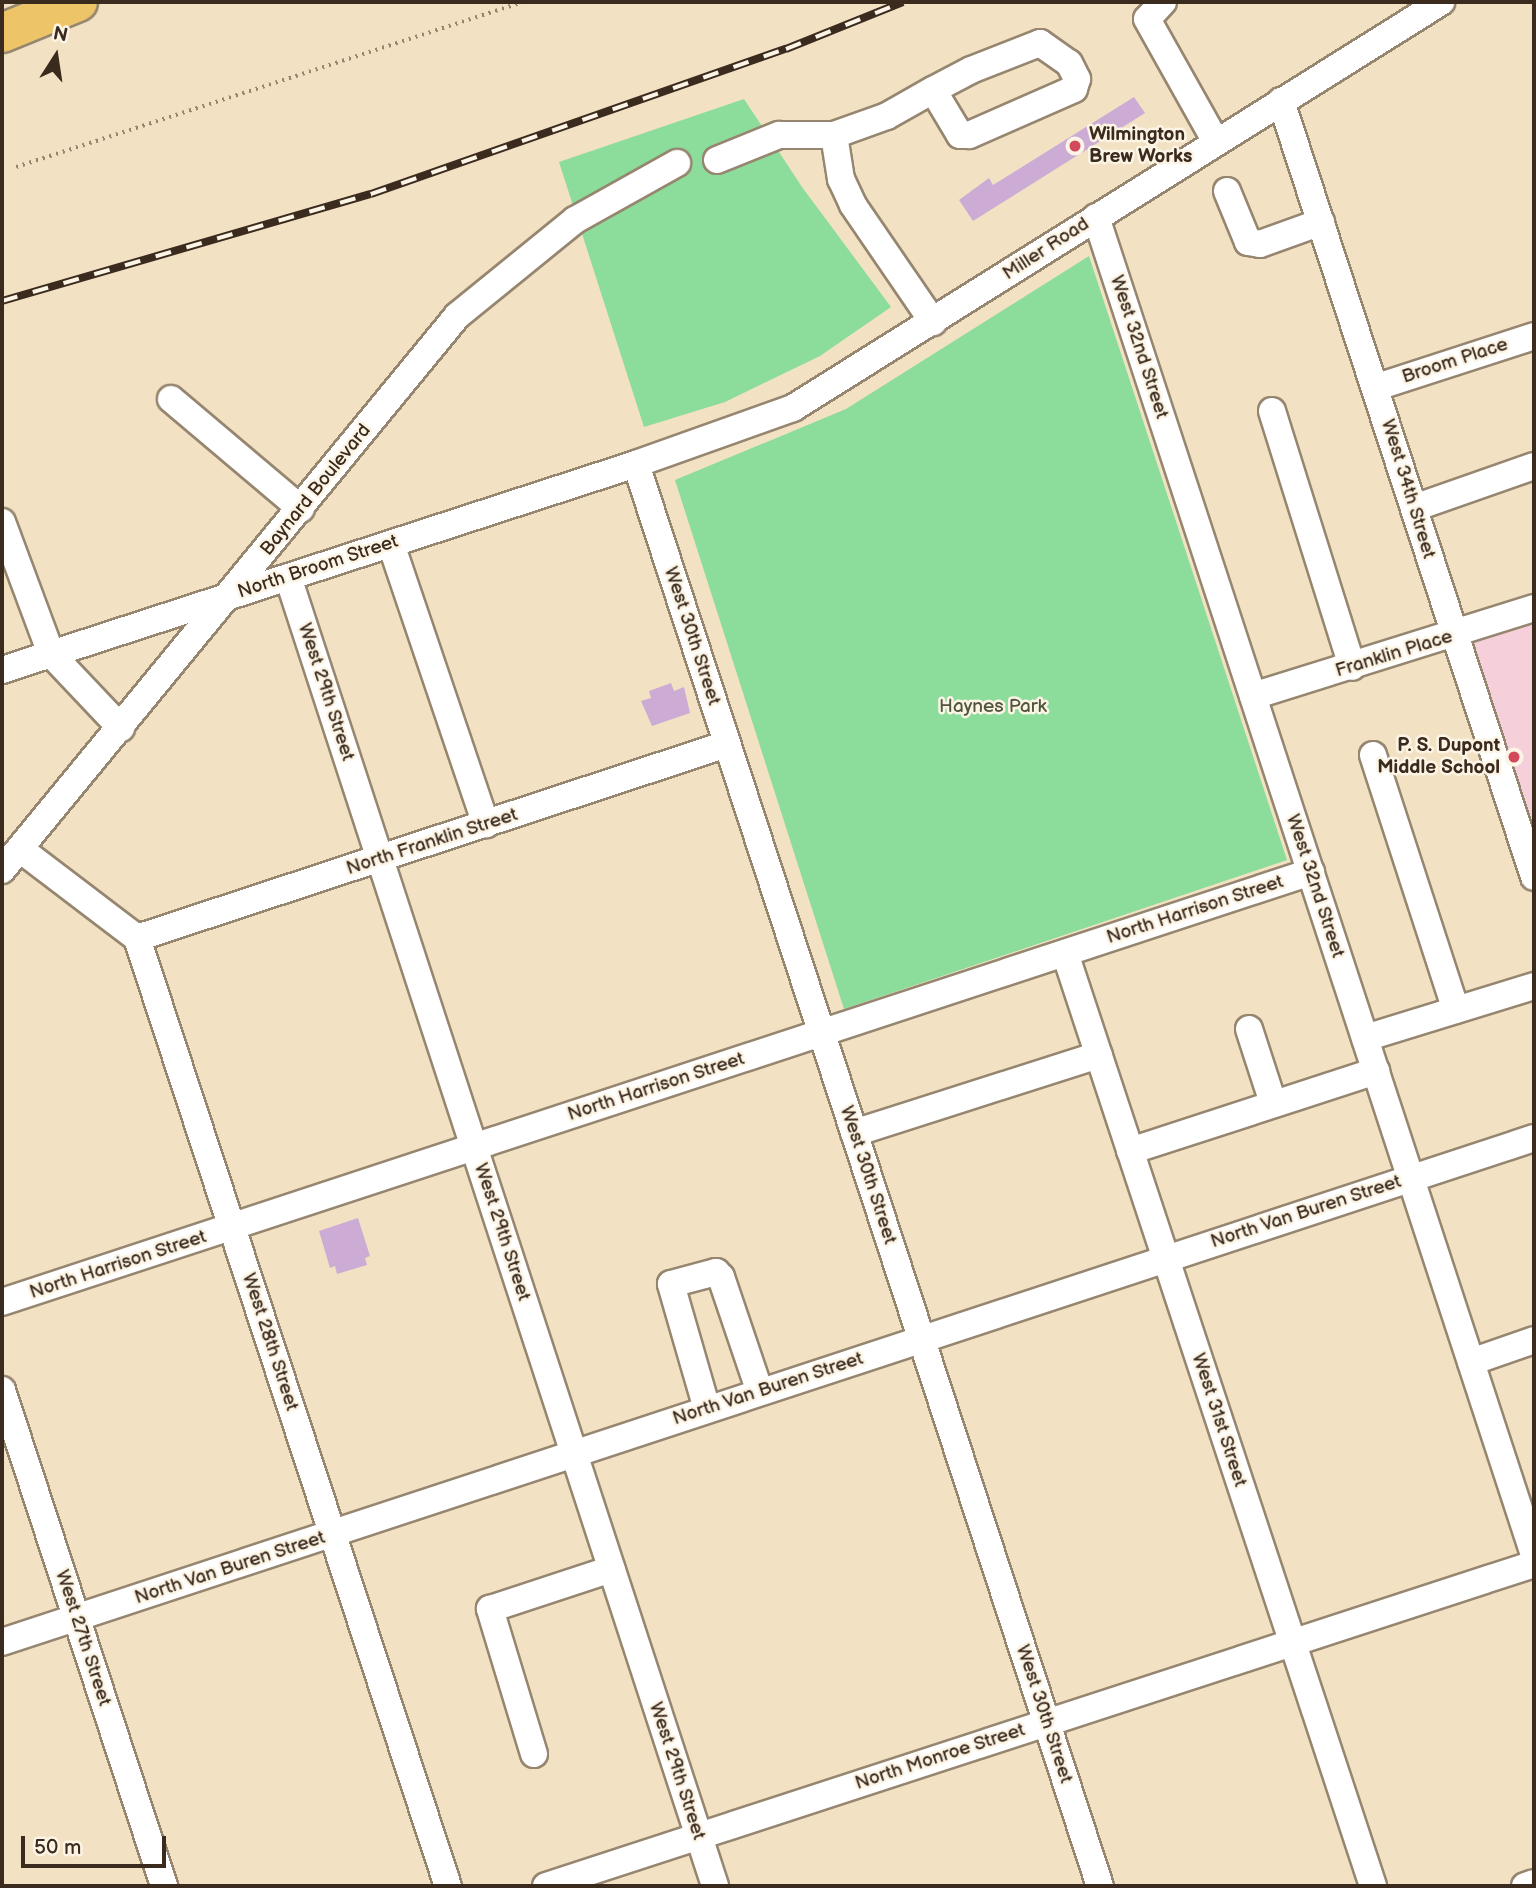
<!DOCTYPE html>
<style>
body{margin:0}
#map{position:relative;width:1536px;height:1888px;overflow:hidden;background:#f2e1c3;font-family:"Balsamiq Sans",sans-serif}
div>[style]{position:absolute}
.built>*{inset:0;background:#f5cfda}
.green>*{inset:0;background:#8cdc9b}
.building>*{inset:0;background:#ccacd5}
.path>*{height:3.5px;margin-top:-1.75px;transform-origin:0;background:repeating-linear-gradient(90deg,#968670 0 2px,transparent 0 7px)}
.roads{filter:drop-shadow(2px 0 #968670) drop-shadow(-2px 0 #968670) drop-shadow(0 2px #968670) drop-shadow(0 -2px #968670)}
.minor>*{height:26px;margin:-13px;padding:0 13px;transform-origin:13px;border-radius:13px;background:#fff}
.highway>*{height:38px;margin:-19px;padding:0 19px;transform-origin:19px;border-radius:19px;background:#eec469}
.rail>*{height:8px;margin-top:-4px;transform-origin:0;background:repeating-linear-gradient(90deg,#fcf5e5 0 16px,#3b2a1e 0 32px);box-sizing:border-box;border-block:2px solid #3b2a1e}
.dots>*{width:19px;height:19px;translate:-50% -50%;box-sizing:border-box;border:4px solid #fcf5e5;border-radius:50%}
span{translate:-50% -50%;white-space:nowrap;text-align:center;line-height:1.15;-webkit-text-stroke:5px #fcf5e5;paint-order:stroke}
.poi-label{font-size:19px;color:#3b2a1e;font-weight:700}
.left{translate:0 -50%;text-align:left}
.right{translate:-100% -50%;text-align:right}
.street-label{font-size:19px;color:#3b2a1e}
.park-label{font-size:19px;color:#4f563d}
.frame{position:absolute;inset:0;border:4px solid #3b2a1e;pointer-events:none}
.north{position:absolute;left:21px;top:21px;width:70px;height:70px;-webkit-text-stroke:5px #fcf5e5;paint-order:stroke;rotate:12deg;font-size:19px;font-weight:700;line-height:28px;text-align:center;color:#3b2a1e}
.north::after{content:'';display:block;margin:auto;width:24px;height:32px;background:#3b2a1e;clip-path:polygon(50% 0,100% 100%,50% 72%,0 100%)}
.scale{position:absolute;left:21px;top:1836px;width:145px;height:32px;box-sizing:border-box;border:4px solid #3b2a1e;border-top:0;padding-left:9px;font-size:21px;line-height:24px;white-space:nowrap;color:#3b2a1e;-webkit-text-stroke:5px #fcf5e5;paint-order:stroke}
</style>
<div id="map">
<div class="built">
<i style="clip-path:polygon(1534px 609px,1534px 879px,1454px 636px)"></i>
</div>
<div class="green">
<i style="clip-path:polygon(744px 99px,802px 187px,891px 307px,820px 356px,725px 402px,644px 427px,559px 162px)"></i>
<i style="clip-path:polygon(1089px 256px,1287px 860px,844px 1009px,675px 480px,846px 409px)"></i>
</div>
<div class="building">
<i style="clip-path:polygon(1134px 97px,1145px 113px,973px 221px,959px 200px,989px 178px,993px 185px)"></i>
<i style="clip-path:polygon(671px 683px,674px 691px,684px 687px,690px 713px,652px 726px,641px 701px,651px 698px,649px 691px)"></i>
<i style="clip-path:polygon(358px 1218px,370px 1256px,365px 1258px,367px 1265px,337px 1274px,335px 1266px,330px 1268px,319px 1231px)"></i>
</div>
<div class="path">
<i style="left:16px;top:167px;width:533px;rotate:-18.03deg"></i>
</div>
<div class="roads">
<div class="minor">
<i style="left:1163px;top:2px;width:23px;rotate:133deg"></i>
<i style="left:1147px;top:19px;width:141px;rotate:60.7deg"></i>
<i style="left:1281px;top:101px;width:816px;rotate:71.94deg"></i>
<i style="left:834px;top:135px;width:56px;rotate:-19.7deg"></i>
<i style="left:887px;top:116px;width:53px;rotate:-29.5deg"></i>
<i style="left:933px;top:90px;width:43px;rotate:-27.8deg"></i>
<i style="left:971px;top:70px;width:74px;rotate:-21.4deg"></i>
<i style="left:1040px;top:43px;width:35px;rotate:35deg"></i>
<i style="left:1069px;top:63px;width:18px;rotate:63deg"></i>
<i style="left:1077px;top:79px;width:10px;rotate:107deg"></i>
<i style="left:1074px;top:89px;width:115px;rotate:156.3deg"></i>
<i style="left:969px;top:135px;width:9px;rotate:180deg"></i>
<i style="left:960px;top:135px;width:52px;rotate:-121deg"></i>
<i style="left:717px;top:160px;width:67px;rotate:-22deg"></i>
<i style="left:779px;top:135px;width:55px"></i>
<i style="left:834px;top:135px;width:45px;rotate:81deg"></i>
<i style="left:841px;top:179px;width:29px;rotate:65deg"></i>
<i style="left:853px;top:205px;width:142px;rotate:55.6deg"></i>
<i style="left:1227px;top:191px;width:55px;rotate:67.6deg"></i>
<i style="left:1248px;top:242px;width:12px;rotate:9deg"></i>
<i style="left:1260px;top:244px;width:65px;rotate:-19.8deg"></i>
<i style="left:1096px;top:217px;width:1408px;rotate:71.87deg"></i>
<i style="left:1377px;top:387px;width:165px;rotate:-18deg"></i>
<i style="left:171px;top:399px;width:170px;rotate:40.2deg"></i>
<i style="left:1272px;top:411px;width:268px;rotate:72.6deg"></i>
<i style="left:636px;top:464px;width:1496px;rotate:71.93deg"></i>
<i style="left:1414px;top:508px;width:127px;rotate:-19.3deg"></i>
<i style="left:2px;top:522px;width:141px;rotate:69.6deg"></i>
<i style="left:51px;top:654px;width:102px;rotate:46.6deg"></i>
<i style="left:391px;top:544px;width:296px;rotate:71.3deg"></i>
<i style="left:288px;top:577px;width:1377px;rotate:71.93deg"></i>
<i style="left:2px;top:670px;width:667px;rotate:-18deg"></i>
<i style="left:636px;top:464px;width:167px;rotate:-19.6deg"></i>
<i style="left:793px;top:408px;width:765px;rotate:-32.07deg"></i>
<i style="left:1253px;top:696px;width:294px;rotate:-17.4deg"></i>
<i style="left:1373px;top:755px;width:268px;rotate:72deg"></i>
<i style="left:20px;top:849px;width:147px;rotate:37.3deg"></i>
<i style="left:137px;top:938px;width:998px;rotate:71.84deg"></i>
<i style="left:2px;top:870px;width:717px;rotate:-50.6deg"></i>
<i style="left:457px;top:316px;width:152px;rotate:-39.1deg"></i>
<i style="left:575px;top:220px;width:117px;rotate:-29.2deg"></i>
<i style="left:137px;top:938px;width:621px;rotate:-18.2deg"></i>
<i style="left:1065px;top:953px;width:983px;rotate:71.73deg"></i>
<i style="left:1249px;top:1029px;width:78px;rotate:72deg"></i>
<i style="left:1365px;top:1038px;width:177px;rotate:-17.1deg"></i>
<i style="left:854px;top:1133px;width:257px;rotate:-17.7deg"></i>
<i style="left:1130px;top:1151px;width:259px;rotate:-18deg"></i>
<i style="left:2px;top:1302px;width:1378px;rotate:-18.19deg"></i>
<i style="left:1471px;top:1362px;width:67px;rotate:-19.2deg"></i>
<i style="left:2px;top:1390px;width:522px;rotate:71.91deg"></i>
<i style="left:707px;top:1409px;width:130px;rotate:-106.1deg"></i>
<i style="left:671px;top:1284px;width:47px;rotate:-14.9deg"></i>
<i style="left:716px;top:1272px;width:7px;rotate:45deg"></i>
<i style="left:721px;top:1277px;width:121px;rotate:71.3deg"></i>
<i style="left:2px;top:1642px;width:1613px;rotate:-18.21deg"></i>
<i style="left:534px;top:1754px;width:152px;rotate:-106.9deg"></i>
<i style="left:490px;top:1609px;width:128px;rotate:-18.2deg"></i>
<i style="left:546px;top:1886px;width:1039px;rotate:-18.05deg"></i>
<i style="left:1525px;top:1886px;width:9px;rotate:-18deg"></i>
</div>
<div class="highway">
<i style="left:2px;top:33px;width:82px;rotate:-22.2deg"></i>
</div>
</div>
<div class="rail">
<i style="left:2px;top:301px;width:384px;rotate:-16.2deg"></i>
<i style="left:371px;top:194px;width:440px;rotate:-19.3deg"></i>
<i style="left:786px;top:49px;width:126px;rotate:-21.9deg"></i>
</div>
<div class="dots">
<i style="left:1075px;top:146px;background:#d1495b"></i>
<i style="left:1514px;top:757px;background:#d1495b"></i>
</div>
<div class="poi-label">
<span class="left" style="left:1089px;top:146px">Wilmington<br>Brew Works</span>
<span class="right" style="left:1500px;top:757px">P. S. Dupont<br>Middle School</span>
</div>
<div class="street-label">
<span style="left:1046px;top:249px;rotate:-33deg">Miller Road</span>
<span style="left:1139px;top:347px;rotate:72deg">West 32nd Street</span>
<span style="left:1455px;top:361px;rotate:-18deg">Broom Place</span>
<span style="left:1408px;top:489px;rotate:73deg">West 34th Street</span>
<span style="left:316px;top:490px;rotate:-51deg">Baynard Boulevard</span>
<span style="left:318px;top:567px;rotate:-18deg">North Broom Street</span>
<span style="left:692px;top:636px;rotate:72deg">West 30th Street</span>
<span style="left:1394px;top:654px;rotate:-17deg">Franklin Place</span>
<span style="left:326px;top:692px;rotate:72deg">West 29th Street</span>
<span style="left:432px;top:842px;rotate:-18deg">North Franklin Street</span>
<span style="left:1315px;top:886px;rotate:72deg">West 32nd Street</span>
<span style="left:1195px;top:910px;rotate:-18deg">North Harrison Street</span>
<span style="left:656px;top:1087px;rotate:-18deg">North Harrison Street</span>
<span style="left:868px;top:1175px;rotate:72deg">West 30th Street</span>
<span style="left:1306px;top:1212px;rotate:-18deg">North Van Buren Street</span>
<span style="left:502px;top:1232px;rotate:72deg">West 29th Street</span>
<span style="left:118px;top:1265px;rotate:-18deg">North Harrison Street</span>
<span style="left:270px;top:1342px;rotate:72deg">West 28th Street</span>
<span style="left:768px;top:1389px;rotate:-18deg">North Van Buren Street</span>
<span style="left:1219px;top:1420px;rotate:72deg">West 31st Street</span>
<span style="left:230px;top:1568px;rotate:-18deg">North Van Buren Street</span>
<span style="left:83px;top:1638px;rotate:72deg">West 27th Street</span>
<span style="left:1044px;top:1714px;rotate:72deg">West 30th Street</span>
<span style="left:940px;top:1757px;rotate:-18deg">North Monroe Street</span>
<span style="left:677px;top:1771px;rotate:72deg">West 29th Street</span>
</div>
<div class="park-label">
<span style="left:993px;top:707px">Haynes Park</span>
</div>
<div class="frame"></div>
<div class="north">N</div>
<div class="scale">50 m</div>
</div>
